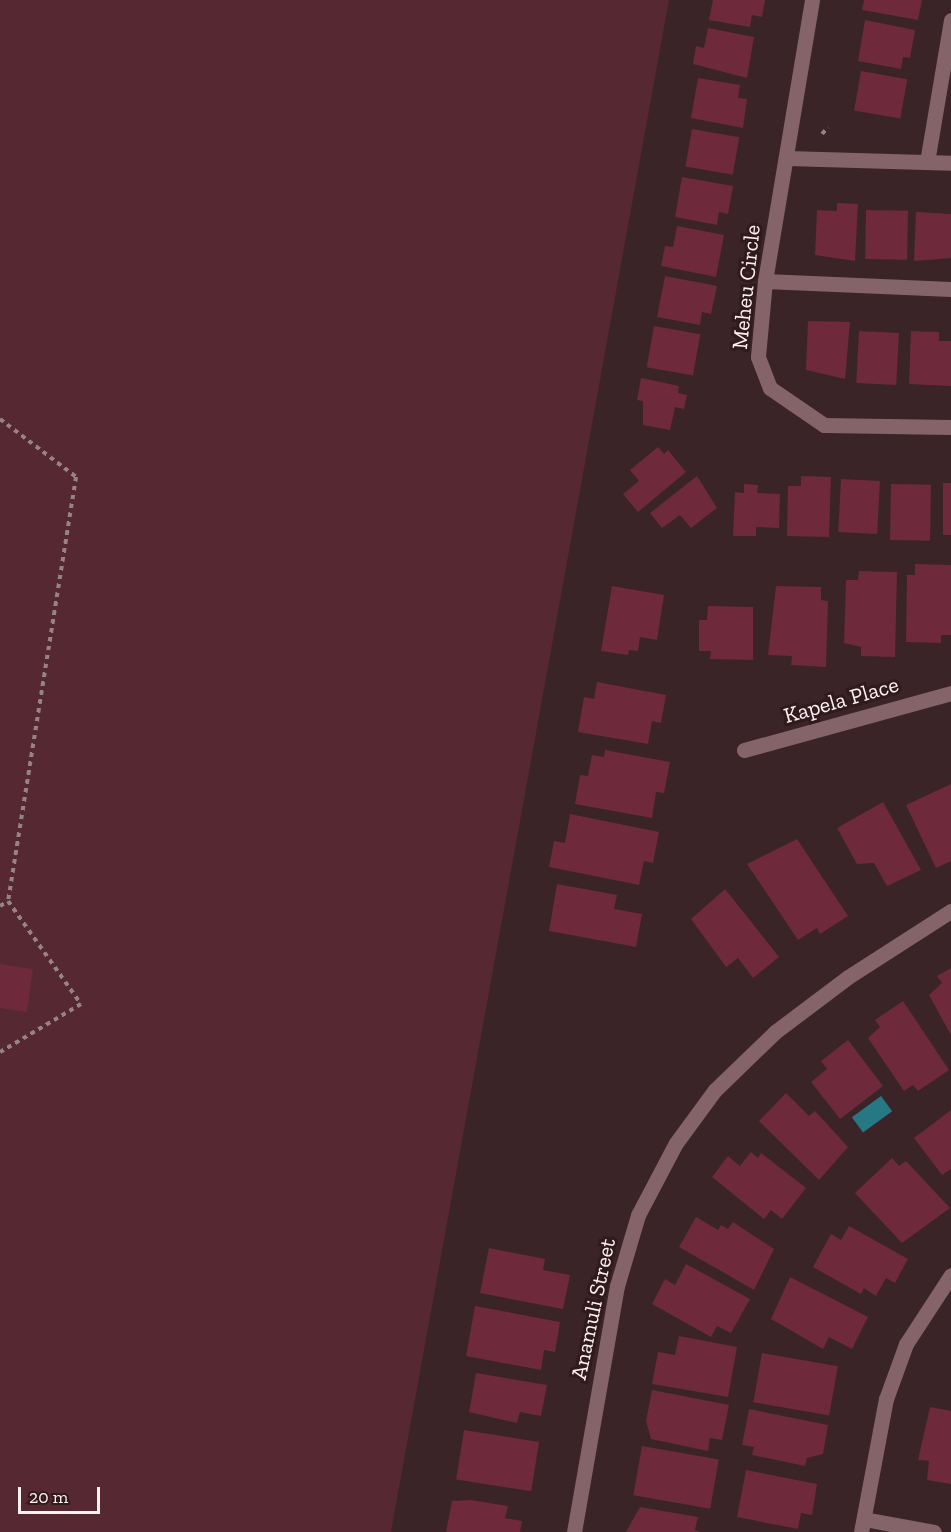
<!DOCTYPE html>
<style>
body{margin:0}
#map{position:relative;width:951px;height:1532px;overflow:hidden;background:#3a2427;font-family:"Zilla Slab",serif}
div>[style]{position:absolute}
.green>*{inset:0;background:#562831}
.water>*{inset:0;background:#267884;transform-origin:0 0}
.building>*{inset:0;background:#6e293a;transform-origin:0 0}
.path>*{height:4px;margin-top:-2px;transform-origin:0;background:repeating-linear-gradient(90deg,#958385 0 4.5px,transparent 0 9px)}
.lane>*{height:15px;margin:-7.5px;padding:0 7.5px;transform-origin:7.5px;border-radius:7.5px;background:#856469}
.street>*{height:15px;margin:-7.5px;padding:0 7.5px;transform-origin:7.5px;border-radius:7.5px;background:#856469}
span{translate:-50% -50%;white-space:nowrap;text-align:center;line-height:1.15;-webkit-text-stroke:6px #301a1e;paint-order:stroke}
.street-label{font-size:22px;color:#fef1f2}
.scale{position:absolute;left:18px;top:1487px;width:82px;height:27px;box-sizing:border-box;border:3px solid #fef1f2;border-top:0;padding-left:8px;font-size:18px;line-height:21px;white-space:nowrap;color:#fef1f2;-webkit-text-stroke:4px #301a1e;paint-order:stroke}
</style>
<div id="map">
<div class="green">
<i style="clip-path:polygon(0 0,669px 0,391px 1532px,0 1532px)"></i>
</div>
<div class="water">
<i style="left:881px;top:1096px;width:19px;height:36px;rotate:54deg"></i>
</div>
<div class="building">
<i style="clip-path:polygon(713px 0,765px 0,762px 17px,752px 15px,750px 27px,709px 20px)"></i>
<i style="clip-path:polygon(864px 0,922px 0,918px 20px,862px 10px)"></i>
<i style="clip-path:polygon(865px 20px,915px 30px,910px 58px,903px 57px,901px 69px,858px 61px)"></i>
<i style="clip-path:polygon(708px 28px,754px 37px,747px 78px,693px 64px,696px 46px,704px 48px)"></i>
<i style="left:861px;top:71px;width:47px;height:40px;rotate:10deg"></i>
<i style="clip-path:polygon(698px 78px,740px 85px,738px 98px,747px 99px,743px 128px,691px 118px)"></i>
<i style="left:692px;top:129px;width:48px;height:38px;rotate:10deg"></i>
<i style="clip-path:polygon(682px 177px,733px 186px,728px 214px,719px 212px,717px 225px,675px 217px)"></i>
<i style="clip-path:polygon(837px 203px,858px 204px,855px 261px,815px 255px,817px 210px,837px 211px)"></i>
<i style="left:866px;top:210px;width:42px;height:49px;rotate:1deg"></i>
<i style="clip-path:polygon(916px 212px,951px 214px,951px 258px,914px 261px)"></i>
<i style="clip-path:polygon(677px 226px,724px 235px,716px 277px,661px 266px,665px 246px,673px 247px)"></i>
<i style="clip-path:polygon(665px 276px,717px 286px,711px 314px,702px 312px,700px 325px,657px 317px)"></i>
<i style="clip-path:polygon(808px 321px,850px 322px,845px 379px,806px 370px)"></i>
<i style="left:654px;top:326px;width:47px;height:42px;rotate:10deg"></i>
<i style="left:859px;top:331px;width:40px;height:52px;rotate:3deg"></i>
<i style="clip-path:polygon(911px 331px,939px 332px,939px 341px,951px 341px,951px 386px,909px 384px)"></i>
<i style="clip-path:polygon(641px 378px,679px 386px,678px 393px,687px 395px,684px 409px,675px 407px,670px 430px,643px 425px,643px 401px,637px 400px)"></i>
<i style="clip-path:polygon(658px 447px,664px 454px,668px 450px,686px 472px,638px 512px,623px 494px,639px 481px,630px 470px)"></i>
<i style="clip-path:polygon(697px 476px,717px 508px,691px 528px,680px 515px,662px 528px,650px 513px)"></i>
<i style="clip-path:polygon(801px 476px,831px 477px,829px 537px,787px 536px,788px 486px,801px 486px)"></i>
<i style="left:841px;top:479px;width:39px;height:53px;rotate:3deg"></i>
<i style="left:943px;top:483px;width:8px;height:52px"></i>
<i style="clip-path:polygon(744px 484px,758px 485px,757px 493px,780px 494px,779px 528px,756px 527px,756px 536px,733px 536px,735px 492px,744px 493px)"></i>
<i style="left:891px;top:484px;width:40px;height:56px;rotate:1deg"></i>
<i style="clip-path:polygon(915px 564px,951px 565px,951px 635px,941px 635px,941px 643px,906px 642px,907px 575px,915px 575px)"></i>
<i style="clip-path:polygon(859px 571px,897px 572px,895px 657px,861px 656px,861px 647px,844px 643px,846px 580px,858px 580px)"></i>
<i style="clip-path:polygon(612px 586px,664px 595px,657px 640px,640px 637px,638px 651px,629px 650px,628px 655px,601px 651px)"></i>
<i style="clip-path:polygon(776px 586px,821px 587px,821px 600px,828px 601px,826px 667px,791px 665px,792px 656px,768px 655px)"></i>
<i style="clip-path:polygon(708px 606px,753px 607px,753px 660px,710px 659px,711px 651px,699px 651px,699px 620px,707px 620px)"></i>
<i style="clip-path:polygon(597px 682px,666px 695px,661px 723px,652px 721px,648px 744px,578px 732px,584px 697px,594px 699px)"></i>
<i style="clip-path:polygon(605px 750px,670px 762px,664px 793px,656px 792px,652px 818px,575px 804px,580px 775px,588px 776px,592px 755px,604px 757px)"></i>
<i style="clip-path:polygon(951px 784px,951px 861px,936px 868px,906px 805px)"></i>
<i style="clip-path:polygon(883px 802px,921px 870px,887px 886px,874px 863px,857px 864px,837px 828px)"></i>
<i style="clip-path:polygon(570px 814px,659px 832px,653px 863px,644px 861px,639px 885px,549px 867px,554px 841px,565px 843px)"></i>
<i style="clip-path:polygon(797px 839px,848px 916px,820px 934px,817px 928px,798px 940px,747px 864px)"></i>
<i style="clip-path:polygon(557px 884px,617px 895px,614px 909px,642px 914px,636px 947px,549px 931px)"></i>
<i style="clip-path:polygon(725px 889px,779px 957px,753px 978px,738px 958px,726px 967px,691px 919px)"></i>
<i style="clip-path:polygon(0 964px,33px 969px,27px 1012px,0 1008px)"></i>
<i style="clip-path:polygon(951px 968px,951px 1035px,929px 995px,942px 983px,937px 976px)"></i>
<i style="clip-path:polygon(903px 1001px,949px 1070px,918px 1091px,913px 1085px,904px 1091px,868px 1038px,880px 1027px,875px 1020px)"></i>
<i style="clip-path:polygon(848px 1040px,883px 1086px,840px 1119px,811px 1082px,827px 1069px,821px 1061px)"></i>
<i style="clip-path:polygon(786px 1093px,809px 1116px,815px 1111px,848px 1147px,819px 1180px,759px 1121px)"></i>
<i style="clip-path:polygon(951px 1110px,951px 1169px,942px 1175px,914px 1138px)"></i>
<i style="clip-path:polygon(751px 1152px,758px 1158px,761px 1153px,806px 1188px,782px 1219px,771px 1210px,764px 1219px,712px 1177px,728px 1156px,740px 1166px)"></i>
<i style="clip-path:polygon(892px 1158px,899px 1166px,906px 1161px,950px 1208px,902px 1243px,855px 1193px)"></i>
<i style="clip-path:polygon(696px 1217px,718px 1230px,721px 1225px,728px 1229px,733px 1222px,774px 1249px,754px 1290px,679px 1247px)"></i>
<i style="clip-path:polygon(849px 1226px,908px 1259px,895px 1283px,886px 1278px,876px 1296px,864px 1288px,861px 1294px,813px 1267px,831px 1234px,841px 1240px)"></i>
<i style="clip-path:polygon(489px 1248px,545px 1259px,543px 1270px,570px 1275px,563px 1309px,480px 1293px)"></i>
<i style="clip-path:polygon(686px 1264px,750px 1299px,731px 1333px,717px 1326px,711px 1337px,652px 1304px,665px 1279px,675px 1285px)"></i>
<i style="clip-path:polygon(790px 1277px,868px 1317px,852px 1349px,829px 1337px,823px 1349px,771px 1319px)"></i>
<i style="clip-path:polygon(475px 1306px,560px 1322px,555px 1352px,544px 1350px,541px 1370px,466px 1356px)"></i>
<i style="clip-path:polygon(679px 1336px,737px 1347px,728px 1397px,652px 1384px,658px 1352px,675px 1355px)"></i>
<i style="left:762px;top:1353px;width:77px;height:50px;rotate:10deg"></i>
<i style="clip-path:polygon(476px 1373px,547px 1385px,541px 1416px,520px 1412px,517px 1423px,469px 1412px)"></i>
<i style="clip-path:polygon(652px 1390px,729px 1405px,722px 1440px,710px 1438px,708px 1451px,651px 1439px,646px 1421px)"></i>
<i style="clip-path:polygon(930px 1407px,951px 1411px,951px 1484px,927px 1480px,929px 1461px,918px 1460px)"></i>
<i style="clip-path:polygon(749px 1409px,828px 1425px,823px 1454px,807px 1458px,805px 1466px,752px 1455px,754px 1447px,742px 1445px)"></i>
<i style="left:464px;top:1430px;width:76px;height:50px;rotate:9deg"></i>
<i style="left:642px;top:1446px;width:78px;height:50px;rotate:10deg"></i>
<i style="clip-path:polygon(746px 1470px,817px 1484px,812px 1515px,801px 1513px,798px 1529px,737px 1517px)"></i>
<i style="clip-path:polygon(471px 1500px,508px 1506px,505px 1518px,522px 1521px,520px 1532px,446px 1532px,452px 1501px)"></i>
<i style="clip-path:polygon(640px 1507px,698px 1517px,695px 1530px,700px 1532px,626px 1532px)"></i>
</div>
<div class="path">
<i style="left:822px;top:134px;width:9px;rotate:-49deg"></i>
<i style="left:0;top:419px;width:96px;rotate:37.3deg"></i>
<i style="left:76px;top:477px;width:429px;rotate:99.1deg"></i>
<i style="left:8px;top:901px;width:126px;rotate:54.7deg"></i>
<i style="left:81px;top:1004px;width:94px;rotate:149.3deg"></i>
<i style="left:0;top:906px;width:9px;rotate:-32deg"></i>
</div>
<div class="lane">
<i style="left:927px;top:162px;width:144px;rotate:-80.4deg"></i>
<i style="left:765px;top:281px;width:186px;rotate:2.5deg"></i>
</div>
<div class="street">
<i style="left:812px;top:0;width:285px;rotate:99.5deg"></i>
<i style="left:765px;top:281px;width:76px;rotate:95.3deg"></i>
<i style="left:758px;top:357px;width:33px;rotate:69deg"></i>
<i style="left:770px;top:388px;width:65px;rotate:34.4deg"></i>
<i style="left:824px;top:425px;width:127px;rotate:0.9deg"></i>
<i style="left:787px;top:158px;width:164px;rotate:1.7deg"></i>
<i style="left:744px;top:750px;width:215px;rotate:-15.4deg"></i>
<i style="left:864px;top:1519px;width:71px;rotate:10.5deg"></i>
<i style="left:574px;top:1532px;width:250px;rotate:-80.1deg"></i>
<i style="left:617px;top:1286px;width:74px;rotate:-73.5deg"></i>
<i style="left:638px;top:1215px;width:81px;rotate:-62.2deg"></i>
<i style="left:676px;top:1143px;width:66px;rotate:-53.7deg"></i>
<i style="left:715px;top:1090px;width:83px;rotate:-44deg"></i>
<i style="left:775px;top:1032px;width:91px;rotate:-37deg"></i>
<i style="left:848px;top:977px;width:122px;rotate:-32.7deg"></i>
<i style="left:861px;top:1532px;width:135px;rotate:-79.4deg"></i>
<i style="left:886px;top:1399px;width:59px;rotate:-70deg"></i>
<i style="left:906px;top:1344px;width:82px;rotate:-56.9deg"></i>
</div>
<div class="street-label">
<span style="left:746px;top:287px;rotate:-84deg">Meheu Circle</span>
<span style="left:841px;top:700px;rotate:-16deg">Kapela Place</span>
<span style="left:593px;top:1309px;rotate:-78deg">Anamuli Street</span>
</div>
<div class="scale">20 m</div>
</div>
